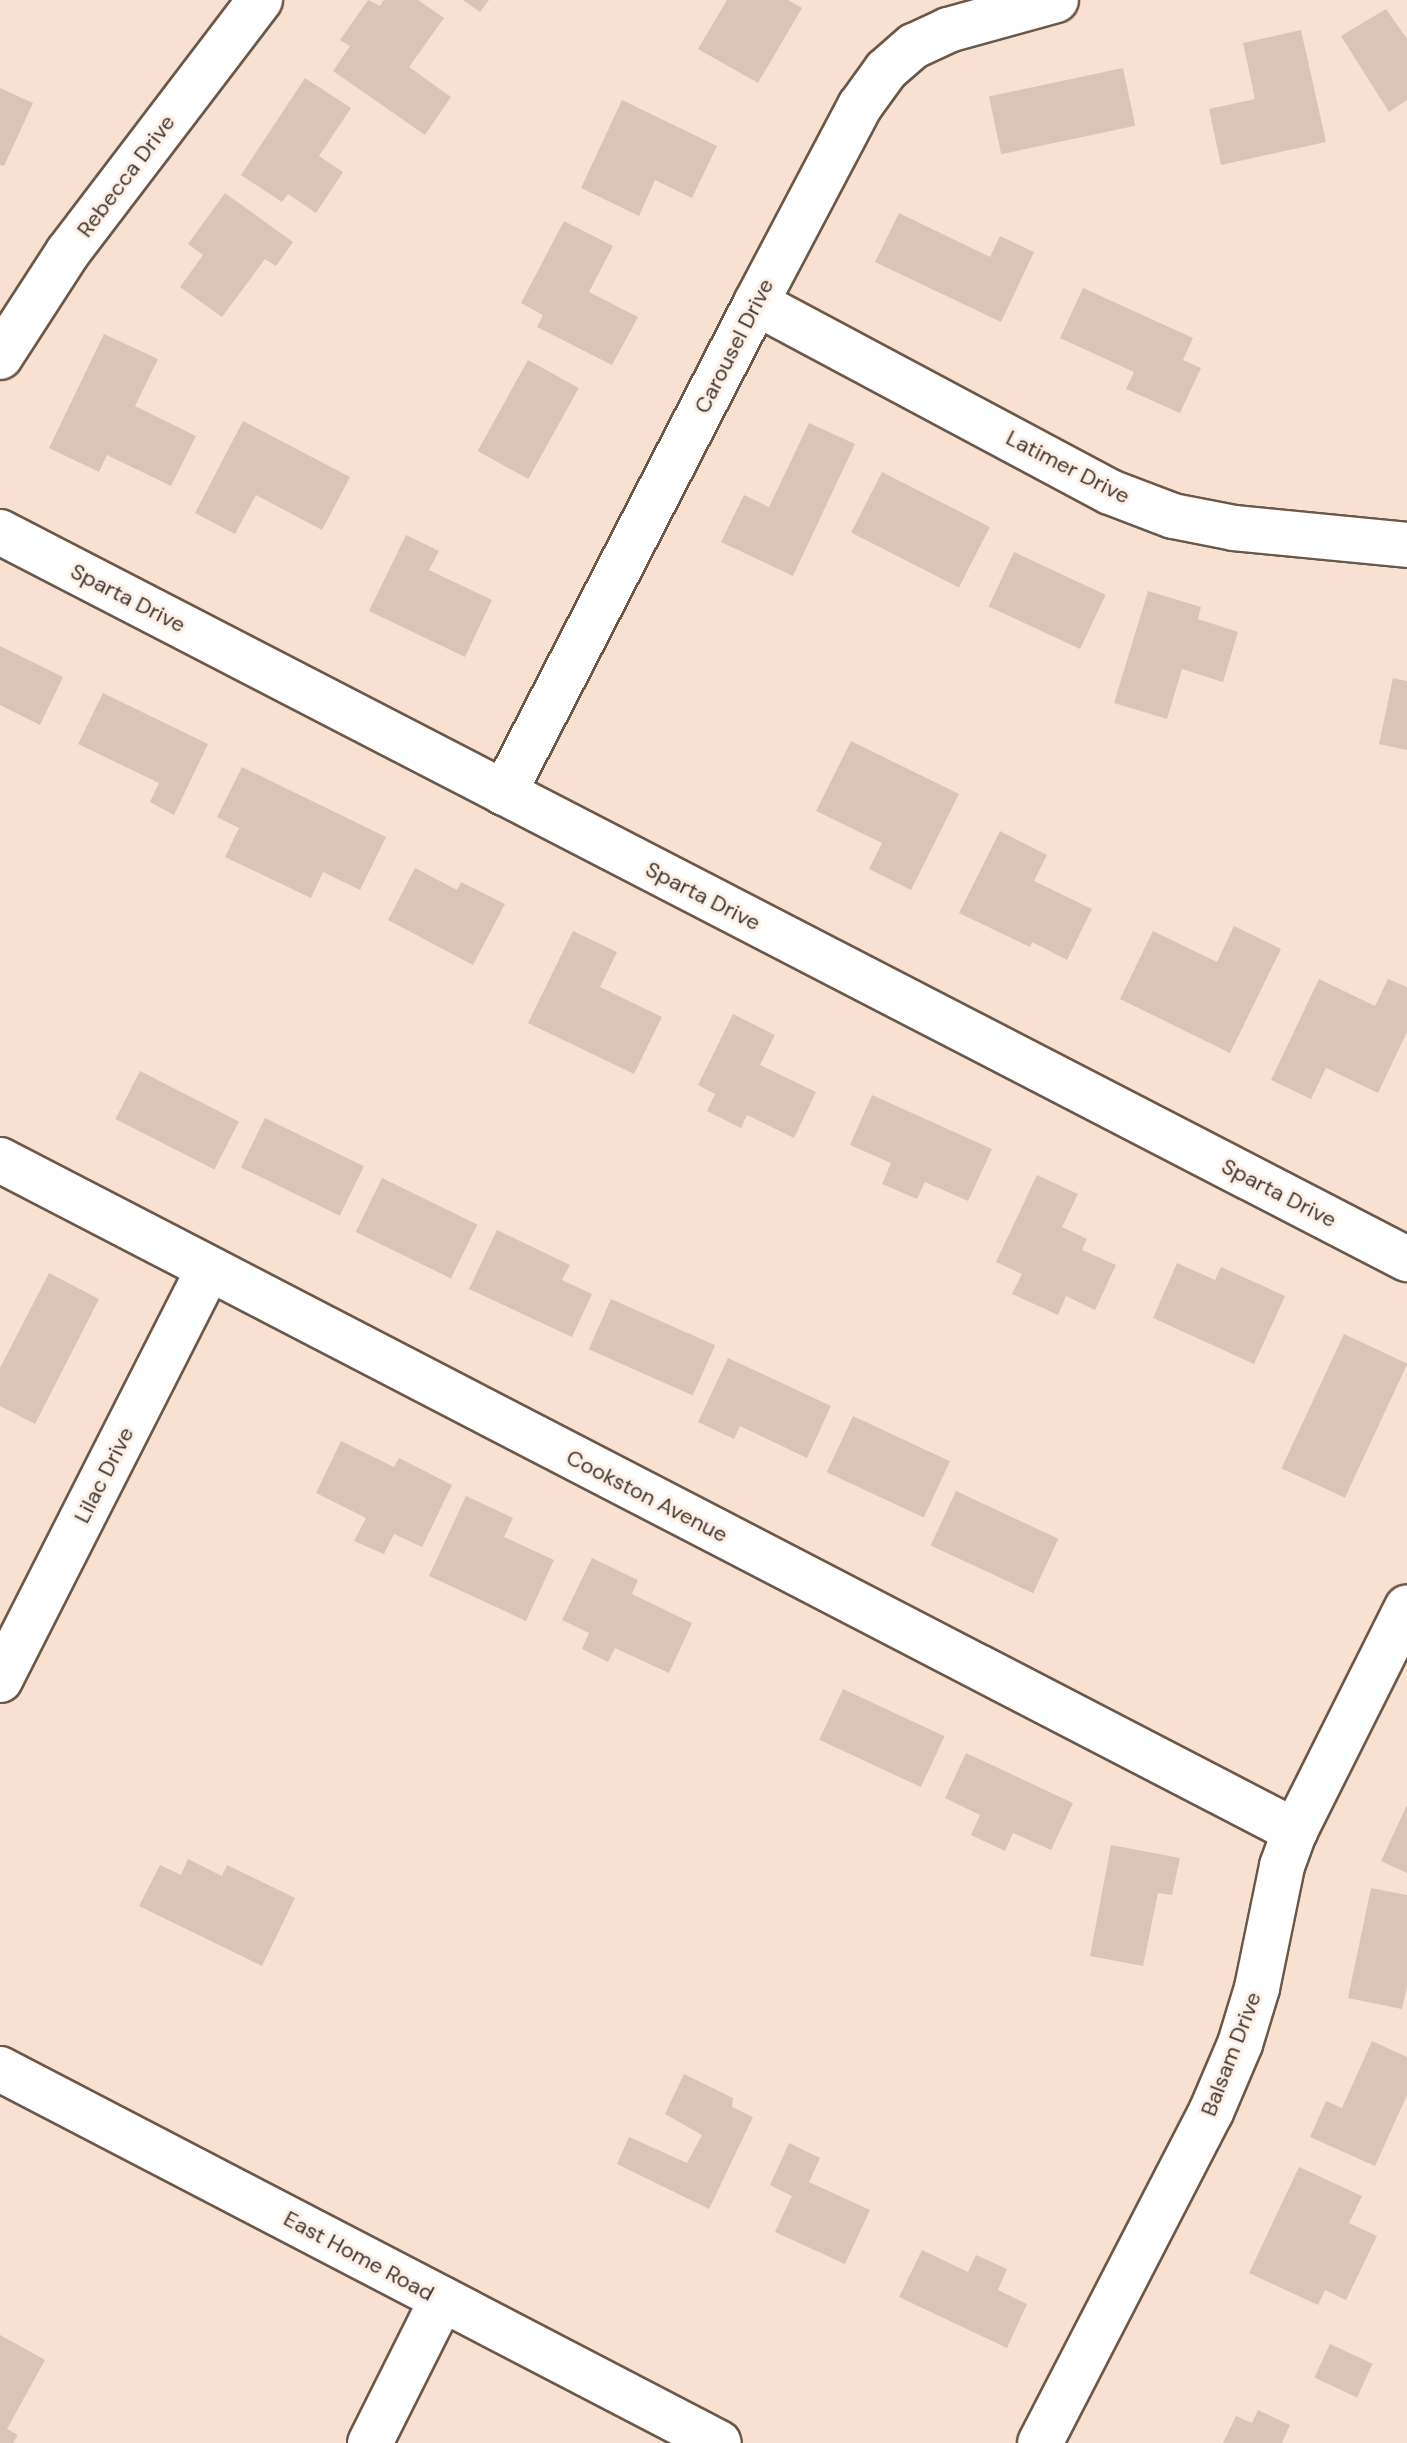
<!DOCTYPE html>
<style>
body{margin:0}
#map{position:relative;width:1407px;height:2443px;overflow:hidden;background:#f8e1d0;font-family:"DM Sans",sans-serif}
div>[style]{position:absolute}
.building>*{inset:0;background:#dbc4b3;transform-origin:0 0}
.roads{filter:drop-shadow(2px 0 #6b5849) drop-shadow(-2px 0 #6b5849) drop-shadow(0 2px #6b5849) drop-shadow(0 -2px #6b5849)}
.minor>*{height:44px;margin:-22px;padding:0 22px;transform-origin:22px;border-radius:22px;background:#fff}
span{translate:-50% -50%;white-space:nowrap;text-align:center;line-height:1.15;-webkit-text-stroke:6px #fef0e6;paint-order:stroke}
.street-label{font-size:22px;color:#413831}
</style>
<div id="map">
<div class="building">
<i style="clip-path:polygon(368px 0,380px 6px,384px 0,418px 0,444px 18px,409px 67px,451px 97px,425px 135px,333px 71px,350px 46px,340px 40px)"></i>
<i style="clip-path:polygon(463px 0,489px 0,480px 12px)"></i>
<i style="clip-path:polygon(727px 0,788px 0,802px 8px,758px 83px,698px 49px)"></i>
<i style="clip-path:polygon(1386px 9px,1407px 39px,1407px 100px,1389px 112px,1341px 36px)"></i>
<i style="clip-path:polygon(1301px 30px,1326px 142px,1221px 165px,1209px 109px,1255px 99px,1243px 43px)"></i>
<i style="left:1123px;top:68px;width:59px;height:137px;rotate:78deg"></i>
<i style="clip-path:polygon(305px 78px,351px 108px,319px 156px,343px 172px,316px 213px,288px 194px,282px 202px,241px 175px)"></i>
<i style="clip-path:polygon(0 88px,33px 103px,4px 166px,0 165px)"></i>
<i style="clip-path:polygon(622px 100px,717px 146px,692px 198px,655px 180px,639px 216px,581px 188px)"></i>
<i style="clip-path:polygon(225px 193px,293px 242px,276px 266px,265px 259px,222px 317px,180px 287px,203px 255px,188px 244px)"></i>
<i style="clip-path:polygon(899px 213px,990px 257px,1000px 236px,1034px 252px,1001px 322px,875px 262px)"></i>
<i style="clip-path:polygon(564px 221px,613px 246px,589px 292px,638px 317px,612px 365px,537px 327px,543px 315px,521px 303px)"></i>
<i style="clip-path:polygon(1083px 288px,1193px 338px,1183px 360px,1201px 368px,1180px 413px,1126px 389px,1134px 372px,1060px 338px)"></i>
<i style="clip-path:polygon(104px 334px,158px 359px,135px 406px,196px 436px,171px 486px,107px 455px,99px 472px,49px 448px)"></i>
<i style="left:528px;top:360px;width:58px;height:104px;rotate:29deg"></i>
<i style="clip-path:polygon(243px 421px,350px 477px,322px 530px,256px 495px,235px 534px,195px 513px)"></i>
<i style="clip-path:polygon(809px 423px,855px 444px,793px 576px,721px 542px,744px 495px,769px 507px)"></i>
<i style="left:882px;top:472px;width:121px;height:68px;rotate:27deg"></i>
<i style="clip-path:polygon(406px 535px,439px 551px,429px 570px,492px 600px,465px 657px,369px 611px)"></i>
<i style="left:1014px;top:552px;width:101px;height:60px;rotate:25deg"></i>
<i style="clip-path:polygon(1148px 591px,1201px 607px,1198px 619px,1238px 632px,1223px 682px,1182px 669px,1167px 719px,1114px 703px)"></i>
<i style="clip-path:polygon(0 646px,63px 677px,40px 725px,0 705px)"></i>
<i style="clip-path:polygon(1393px 678px,1407px 681px,1407px 750px,1379px 744px)"></i>
<i style="clip-path:polygon(103px 693px,208px 744px,174px 815px,150px 802px,159px 783px,78px 744px)"></i>
<i style="clip-path:polygon(851px 741px,959px 794px,911px 890px,869px 869px,882px 843px,816px 811px)"></i>
<i style="clip-path:polygon(242px 767px,386px 837px,360px 890px,323px 872px,311px 898px,225px 857px,239px 828px,217px 817px)"></i>
<i style="clip-path:polygon(1000px 831px,1047px 855px,1034px 881px,1092px 909px,1067px 960px,1032px 942px,1030px 947px,959px 913px)"></i>
<i style="clip-path:polygon(415px 868px,457px 890px,461px 882px,505px 904px,473px 965px,388px 920px)"></i>
<i style="clip-path:polygon(1234px 926px,1281px 949px,1230px 1053px,1120px 999px,1153px 931px,1217px 962px)"></i>
<i style="clip-path:polygon(573px 931px,617px 952px,600px 987px,662px 1017px,634px 1074px,528px 1023px)"></i>
<i style="clip-path:polygon(1319px 979px,1375px 1006px,1388px 979px,1407px 987px,1407px 1032px,1378px 1093px,1326px 1068px,1311px 1099px,1271px 1080px)"></i>
<i style="clip-path:polygon(733px 1014px,775px 1035px,760px 1065px,816px 1092px,794px 1138px,747px 1115px,741px 1128px,707px 1111px,715px 1094px,698px 1085px)"></i>
<i style="left:140px;top:1071px;width:111px;height:54px;rotate:27deg"></i>
<i style="clip-path:polygon(872px 1095px,992px 1149px,968px 1201px,925px 1182px,917px 1199px,882px 1184px,891px 1163px,850px 1145px)"></i>
<i style="left:265px;top:1118px;width:110px;height:55px;rotate:26deg"></i>
<i style="clip-path:polygon(1037px 1175px,1078px 1194px,1062px 1227px,1087px 1239px,1082px 1250px,1116px 1265px,1095px 1310px,1066px 1296px,1058px 1315px,1012px 1294px,1022px 1274px,996px 1262px)"></i>
<i style="left:382px;top:1178px;width:106px;height:60px;rotate:26deg"></i>
<i style="clip-path:polygon(497px 1230px,570px 1265px,562px 1280px,592px 1294px,572px 1337px,469px 1289px)"></i>
<i style="clip-path:polygon(1177px 1263px,1215px 1280px,1221px 1267px,1285px 1296px,1254px 1364px,1153px 1318px)"></i>
<i style="clip-path:polygon(49px 1273px,99px 1299px,35px 1424px,0 1406px,0 1368px)"></i>
<i style="left:611px;top:1299px;width:114px;height:55px;rotate:24deg"></i>
<i style="left:1344px;top:1334px;width:70px;height:148px;rotate:25deg"></i>
<i style="clip-path:polygon(728px 1358px,831px 1406px,807px 1458px,740px 1426px,734px 1439px,698px 1422px)"></i>
<i style="left:853px;top:1416px;width:107px;height:62px;rotate:25deg"></i>
<i style="clip-path:polygon(341px 1441px,394px 1467px,399px 1458px,452px 1485px,422px 1547px,394px 1534px,384px 1554px,354px 1541px,366px 1518px,316px 1493px)"></i>
<i style="left:956px;top:1491px;width:113px;height:60px;rotate:25deg"></i>
<i style="clip-path:polygon(466px 1496px,513px 1518px,504px 1537px,554px 1560px,526px 1621px,429px 1576px)"></i>
<i style="clip-path:polygon(592px 1558px,638px 1580px,632px 1594px,692px 1623px,669px 1673px,615px 1648px,608px 1662px,582px 1649px,589px 1633px,562px 1620px)"></i>
<i style="left:843px;top:1689px;width:112px;height:56px;rotate:25deg"></i>
<i style="clip-path:polygon(966px 1753px,1073px 1803px,1051px 1850px,1013px 1833px,1005px 1851px,971px 1835px,980px 1815px,945px 1798px)"></i>
<i style="clip-path:polygon(1407px 1805px,1407px 1873px,1381px 1861px)"></i>
<i style="clip-path:polygon(1111px 1845px,1180px 1858px,1172px 1895px,1158px 1893px,1143px 1966px,1090px 1956px)"></i>
<i style="clip-path:polygon(188px 1859px,222px 1876px,227px 1865px,295px 1898px,262px 1966px,139px 1906px,160px 1865px,181px 1875px)"></i>
<i style="clip-path:polygon(1371px 1888px,1407px 1895px,1407px 1986px,1402px 2009px,1348px 1998px)"></i>
<i style="clip-path:polygon(1372px 2041px,1407px 2057px,1407px 2095px,1375px 2166px,1310px 2137px,1326px 2101px,1342px 2108px)"></i>
<i style="clip-path:polygon(684px 2074px,733px 2098px,732px 2107px,753px 2117px,709px 2209px,617px 2164px,629px 2137px,687px 2163px,702px 2135px,665px 2114px)"></i>
<i style="clip-path:polygon(789px 2143px,820px 2158px,809px 2182px,870px 2210px,845px 2264px,775px 2232px,792px 2196px,770px 2185px)"></i>
<i style="clip-path:polygon(1299px 2167px,1362px 2196px,1349px 2223px,1377px 2236px,1346px 2300px,1325px 2290px,1318px 2305px,1249px 2273px)"></i>
<i style="clip-path:polygon(922px 2250px,968px 2272px,976px 2255px,1007px 2269px,998px 2290px,1027px 2304px,1007px 2348px,899px 2297px)"></i>
<i style="clip-path:polygon(0 2335px,45px 2360px,7px 2429px,18px 2435px,13px 2443px,0 2443px)"></i>
<i style="left:1330px;top:2344px;width:47px;height:37px;rotate:25deg"></i>
<i style="clip-path:polygon(1258px 2410px,1290px 2425px,1282px 2443px,1223px 2443px,1236px 2416px,1252px 2423px)"></i>
</div>
<div class="roads">
<div class="minor">
<i style="left:756px;top:303px;width:401px;rotate:28.1deg"></i>
<i style="left:1110px;top:492px;width:67px;rotate:20.9deg"></i>
<i style="left:1173px;top:516px;width:62px;rotate:11.1deg"></i>
<i style="left:1234px;top:528px;width:174px;rotate:5.6deg"></i>
<i style="left:0;top:357px;width:125px;rotate:-57.1deg"></i>
<i style="left:68px;top:252px;width:317px;rotate:-52.7deg"></i>
<i style="left:0;top:532px;width:1584px;rotate:27.33deg"></i>
<i style="left:504px;top:793px;width:551px;rotate:-62.78deg"></i>
<i style="left:756px;top:303px;width:223px;rotate:-62.2deg"></i>
<i style="left:860px;top:106px;width:44px;rotate:-54.2deg"></i>
<i style="left:886px;top:70px;width:37px;rotate:-41deg"></i>
<i style="left:914px;top:46px;width:38px;rotate:-25deg"></i>
<i style="left:948px;top:30px;width:112px;rotate:-15.5deg"></i>
<i style="left:0;top:1160px;width:1459px;rotate:27.39deg"></i>
<i style="left:0;top:1680px;width:460px;rotate:-63.1deg"></i>
<i style="left:0;top:2069px;width:810px;rotate:27.48deg"></i>
<i style="left:370px;top:2443px;width:161px;rotate:-63.4deg"></i>
<i style="left:1040px;top:2443px;width:373px;rotate:-62.7deg"></i>
<i style="left:1211px;top:2112px;width:74px;rotate:-66.9deg"></i>
<i style="left:1240px;top:2044px;width:59px;rotate:-73.1deg"></i>
<i style="left:1257px;top:1988px;width:125px;rotate:-78.4deg"></i>
<i style="left:1282px;top:1866px;width:37px;rotate:-70deg"></i>
<i style="left:1295px;top:1831px;width:250px;rotate:-63.4deg"></i>
</div>
</div>
<div class="street-label">
<span style="left:126px;top:176px;rotate:-53deg">Rebecca Drive</span>
<span style="left:734px;top:346px;rotate:-63deg">Carousel Drive</span>
<span style="left:1068px;top:467px;rotate:27deg">Latimer Drive</span>
<span style="left:128px;top:598px;rotate:27deg">Sparta Drive</span>
<span style="left:703px;top:896px;rotate:27deg">Sparta Drive</span>
<span style="left:1279px;top:1193px;rotate:27deg">Sparta Drive</span>
<span style="left:104px;top:1475px;rotate:-63deg">Lilac Drive</span>
<span style="left:647px;top:1496px;rotate:27deg">Cookston Avenue</span>
<span style="left:1231px;top:2054px;rotate:-69deg">Balsam Drive</span>
<span style="left:359px;top:2256px;rotate:28deg">East Home Road</span>
</div>
</div>
